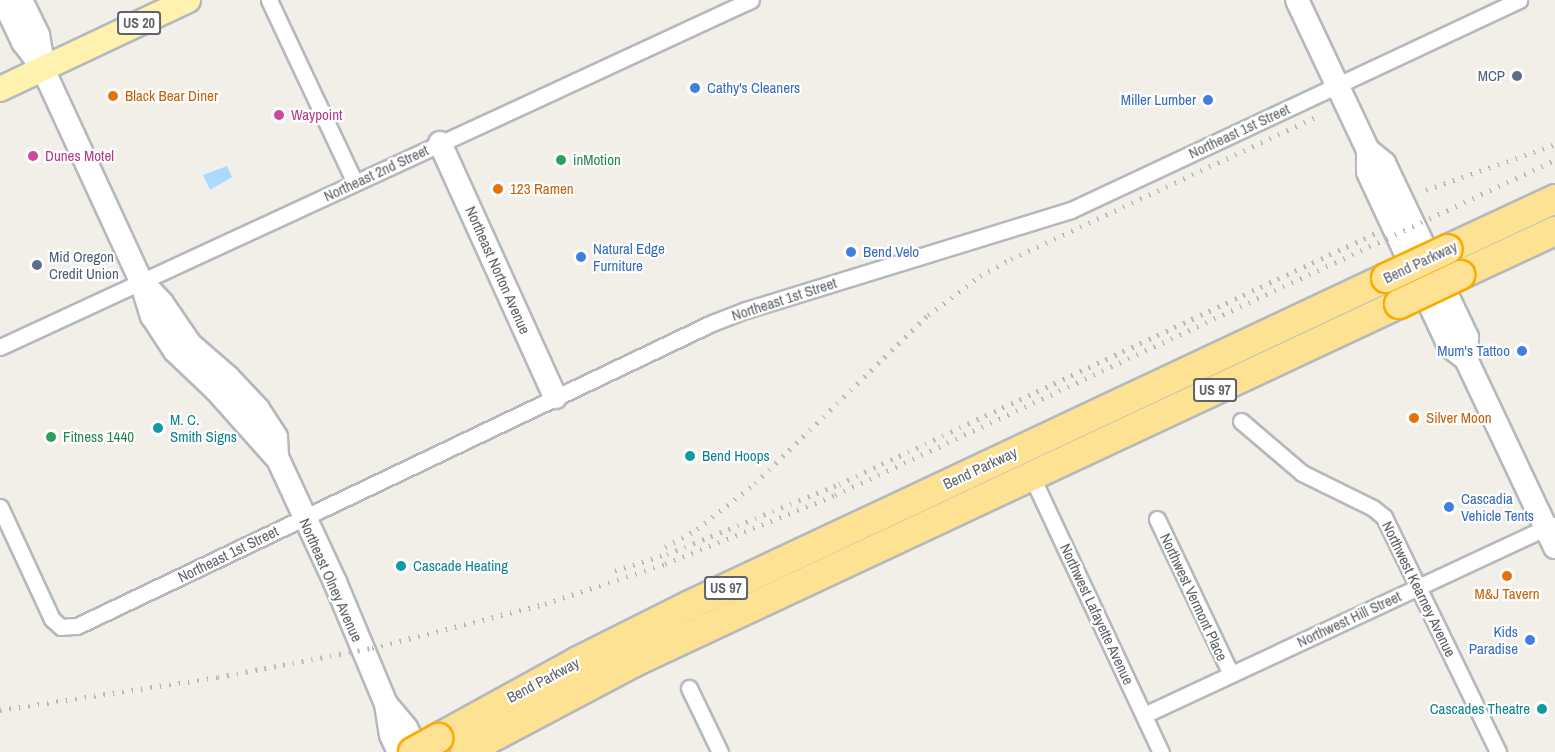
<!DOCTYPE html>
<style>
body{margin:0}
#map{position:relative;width:1555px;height:752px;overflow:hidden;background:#f1efe8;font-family:"Archivo Narrow",sans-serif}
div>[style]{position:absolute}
.water>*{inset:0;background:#aadaff}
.roads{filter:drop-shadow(2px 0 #b5b8bc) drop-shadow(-2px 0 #b5b8bc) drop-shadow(0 2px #b5b8bc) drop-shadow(0 -2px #b5b8bc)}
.street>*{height:15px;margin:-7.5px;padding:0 7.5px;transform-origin:7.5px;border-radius:7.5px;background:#fff}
.secondary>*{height:22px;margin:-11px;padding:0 11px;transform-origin:11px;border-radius:11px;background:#fff}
.primary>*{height:24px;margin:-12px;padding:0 12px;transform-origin:12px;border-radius:12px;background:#fff2af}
.highway>*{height:28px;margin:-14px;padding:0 14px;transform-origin:14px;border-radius:14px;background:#fde293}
.rail>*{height:4.5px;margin-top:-2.25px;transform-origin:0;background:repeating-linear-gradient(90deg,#b6b7b8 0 1.5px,transparent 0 9.5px)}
.bridges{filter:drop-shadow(2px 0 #f9ab00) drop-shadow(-2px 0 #f9ab00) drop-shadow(0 2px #f9ab00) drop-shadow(0 -2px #f9ab00)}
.highway-bridge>*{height:28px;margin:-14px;padding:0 14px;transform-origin:14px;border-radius:14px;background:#fde293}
.dots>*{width:16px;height:16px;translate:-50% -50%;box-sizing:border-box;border:3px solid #fff;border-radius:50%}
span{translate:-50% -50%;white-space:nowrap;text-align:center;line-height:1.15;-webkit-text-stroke:4.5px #fff;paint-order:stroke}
.shield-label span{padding:2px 4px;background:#fff;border:2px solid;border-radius:4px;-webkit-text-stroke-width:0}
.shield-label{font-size:14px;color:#5f6368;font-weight:700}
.service-label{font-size:15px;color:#4e5e75}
.right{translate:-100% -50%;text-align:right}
.left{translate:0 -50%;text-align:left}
.shop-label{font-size:15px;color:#366cbe}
.food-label{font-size:15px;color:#c56008}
.hotel-label{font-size:15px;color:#b23c85}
.street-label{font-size:15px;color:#5f6368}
.leisure-label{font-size:15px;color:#27864d}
.culture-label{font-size:15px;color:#0d838f}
</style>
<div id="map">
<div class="water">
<i style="clip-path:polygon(227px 166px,232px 177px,210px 190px,203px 175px)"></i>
</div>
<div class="roads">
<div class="street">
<i style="left:269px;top:0;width:202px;rotate:64.8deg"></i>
<i style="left:0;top:347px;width:827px;rotate:-24.8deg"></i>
<i style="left:1241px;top:421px;width:80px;rotate:40.4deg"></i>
<i style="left:1302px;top:473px;width:79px;rotate:26.2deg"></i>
<i style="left:1373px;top:508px;width:14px;rotate:39deg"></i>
<i style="left:1384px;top:517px;width:261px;rotate:64.1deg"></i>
<i style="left:1031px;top:475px;width:306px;rotate:64.9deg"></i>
<i style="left:0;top:507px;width:123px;rotate:65.1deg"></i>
<i style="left:52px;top:619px;width:12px;rotate:42deg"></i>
<i style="left:61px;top:627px;width:16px;rotate:-4deg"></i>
<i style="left:77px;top:626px;width:704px;rotate:-25.51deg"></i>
<i style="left:712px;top:323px;width:36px;rotate:-21deg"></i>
<i style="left:746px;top:310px;width:340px;rotate:-17.1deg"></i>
<i style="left:1071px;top:210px;width:495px;rotate:-25.1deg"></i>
<i style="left:1157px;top:519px;width:172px;rotate:64.5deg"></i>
<i style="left:689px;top:688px;width:71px;rotate:64.2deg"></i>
<i style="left:1144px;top:715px;width:450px;rotate:-25deg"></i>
</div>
<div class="secondary">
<i style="left:3px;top:0;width:47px;rotate:64.5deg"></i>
<i style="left:23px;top:42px;width:34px;rotate:53deg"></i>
<i style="left:43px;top:69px;width:234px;rotate:65.2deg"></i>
<i style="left:141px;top:281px;width:37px;rotate:73deg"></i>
<i style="left:152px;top:316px;width:42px;rotate:56.7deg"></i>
<i style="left:175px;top:351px;width:57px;rotate:43.6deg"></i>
<i style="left:216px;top:390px;width:89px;rotate:48.2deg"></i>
<i style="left:21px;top:0;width:39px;rotate:64deg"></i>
<i style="left:38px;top:35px;width:29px;rotate:80deg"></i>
<i style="left:1297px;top:0;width:166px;rotate:64.7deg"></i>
<i style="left:1368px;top:150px;width:22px;rotate:90deg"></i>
<i style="left:1368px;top:172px;width:192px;rotate:65deg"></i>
<i style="left:1449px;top:346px;width:21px;rotate:37deg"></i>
<i style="left:440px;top:143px;width:279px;rotate:65.6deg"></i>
<i style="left:1368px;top:150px;width:21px;rotate:39deg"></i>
<i style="left:1384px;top:163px;width:193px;rotate:64.5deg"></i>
<i style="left:1467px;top:337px;width:22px;rotate:93deg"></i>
<i style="left:1466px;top:359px;width:208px;rotate:64.7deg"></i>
<i style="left:141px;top:281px;width:30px;rotate:46deg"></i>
<i style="left:162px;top:303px;width:50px;rotate:55.7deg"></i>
<i style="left:190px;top:344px;width:50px;rotate:41deg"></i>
<i style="left:228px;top:377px;width:44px;rotate:46.8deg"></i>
<i style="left:258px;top:409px;width:33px;rotate:57deg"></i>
<i style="left:276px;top:437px;width:20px;rotate:87deg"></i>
<i style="left:277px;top:457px;width:138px;rotate:65.1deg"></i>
<i style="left:335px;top:582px;width:132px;rotate:67.3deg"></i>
<i style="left:386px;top:704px;width:31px;rotate:81deg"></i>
<i style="left:391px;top:735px;width:19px;rotate:65deg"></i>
<i style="left:387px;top:705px;width:30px;rotate:50deg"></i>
<i style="left:406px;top:728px;width:27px;rotate:62deg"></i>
</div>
<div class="primary">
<i style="left:0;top:89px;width:208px;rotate:-25.3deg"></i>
</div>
<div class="highway">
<i style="left:1448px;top:249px;width:118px;rotate:-25deg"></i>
<i style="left:1460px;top:275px;width:105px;rotate:-24.9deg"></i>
<i style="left:438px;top:738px;width:160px;rotate:-28.8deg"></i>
<i style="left:578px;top:661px;width:125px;rotate:-26.6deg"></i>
<i style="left:690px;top:605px;width:769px;rotate:-25.17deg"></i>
<i style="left:465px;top:752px;width:199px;rotate:-27.9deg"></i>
<i style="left:641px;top:659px;width:837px;rotate:-25.1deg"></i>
</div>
</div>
<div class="rail">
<i style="left:1426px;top:190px;width:137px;rotate:-19.6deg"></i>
<i style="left:665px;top:547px;width:37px;rotate:-29deg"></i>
<i style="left:697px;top:529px;width:74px;rotate:-38.4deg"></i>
<i style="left:755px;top:483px;width:241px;rotate:-44.2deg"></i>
<i style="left:928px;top:315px;width:65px;rotate:-36.9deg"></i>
<i style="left:980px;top:276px;width:35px;rotate:-29deg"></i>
<i style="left:1011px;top:259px;width:339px;rotate:-25deg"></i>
<i style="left:615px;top:571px;width:55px;rotate:-18.1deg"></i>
<i style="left:667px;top:554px;width:186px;rotate:-22.1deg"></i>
<i style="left:839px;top:484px;width:597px;rotate:-25.06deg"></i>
<i style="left:0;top:710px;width:220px;rotate:-8.6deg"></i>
<i style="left:218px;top:677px;width:157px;rotate:-10.7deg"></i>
<i style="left:372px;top:648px;width:179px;rotate:-14.3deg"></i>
<i style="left:545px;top:604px;width:126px;rotate:-18.4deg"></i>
<i style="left:665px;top:564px;width:183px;rotate:-22.1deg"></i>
<i style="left:835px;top:495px;width:794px;rotate:-24.95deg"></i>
</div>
<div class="bridges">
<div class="highway-bridge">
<i style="left:1386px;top:278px;width:68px;rotate:-25.1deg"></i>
<i style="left:1399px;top:304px;width:68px;rotate:-25.4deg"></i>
<i style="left:413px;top:752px;width:29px;rotate:-29deg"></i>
</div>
</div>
<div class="dots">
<i style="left:1517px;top:76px;background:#5c6f8a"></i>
<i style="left:695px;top:88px;background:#3f7fe0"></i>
<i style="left:113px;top:96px;background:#e8710a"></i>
<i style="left:1208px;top:100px;background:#3f7fe0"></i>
<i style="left:279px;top:115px;background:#d1479c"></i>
<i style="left:33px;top:156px;background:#d1479c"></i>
<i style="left:561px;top:160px;background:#2e9e5b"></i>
<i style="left:498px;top:189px;background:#e8710a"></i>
<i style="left:851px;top:252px;background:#3f7fe0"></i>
<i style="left:581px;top:257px;background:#3f7fe0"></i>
<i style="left:37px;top:265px;background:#5c6f8a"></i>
<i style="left:1522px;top:351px;background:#3f7fe0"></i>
<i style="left:1414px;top:418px;background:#e8710a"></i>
<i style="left:158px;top:428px;background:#0f9aa8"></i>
<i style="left:51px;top:437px;background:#2e9e5b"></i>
<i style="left:690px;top:456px;background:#0f9aa8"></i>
<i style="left:1449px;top:507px;background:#3f7fe0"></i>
<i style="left:401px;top:566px;background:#0f9aa8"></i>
<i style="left:1507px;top:576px;background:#e8710a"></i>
<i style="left:1530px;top:640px;background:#3f7fe0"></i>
<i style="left:1542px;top:709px;background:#0f9aa8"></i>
</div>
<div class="shield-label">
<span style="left:139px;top:23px">US 20</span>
<span style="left:1215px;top:390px">US 97</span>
<span style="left:726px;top:588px">US 97</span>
</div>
<div class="service-label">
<span class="right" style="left:1505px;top:76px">MCP</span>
<span class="left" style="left:49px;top:265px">Mid Oregon<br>Credit Union</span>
</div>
<div class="shop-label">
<span class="left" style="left:707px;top:88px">Cathy's Cleaners</span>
<span class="right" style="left:1196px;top:100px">Miller Lumber</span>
<span class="left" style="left:593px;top:257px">Natural Edge<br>Furniture</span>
<span class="left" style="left:863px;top:252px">Bend Velo</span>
<span class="right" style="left:1510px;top:351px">Mum's Tattoo</span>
<span class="left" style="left:1461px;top:507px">Cascadia<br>Vehicle Tents</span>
<span class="right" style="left:1518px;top:640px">Kids<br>Paradise</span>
</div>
<div class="food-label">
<span class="left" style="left:125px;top:96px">Black Bear Diner</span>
<span class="left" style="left:510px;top:189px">123 Ramen</span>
<span class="left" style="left:1426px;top:418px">Silver Moon</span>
<span style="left:1507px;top:594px">M&amp;J Tavern</span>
</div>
<div class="hotel-label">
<span class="left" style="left:291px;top:115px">Waypoint</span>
<span class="left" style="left:45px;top:156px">Dunes Motel</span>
</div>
<div class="street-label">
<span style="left:1239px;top:131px;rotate:-25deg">Northeast 1st Street</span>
<span style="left:376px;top:173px;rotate:-25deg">Northeast 2nd Street</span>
<span style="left:1420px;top:262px;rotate:-25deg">Bend Parkway</span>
<span style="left:498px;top:270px;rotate:66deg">Northeast Norton Avenue</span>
<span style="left:784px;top:299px;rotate:-18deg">Northeast 1st Street</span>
<span style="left:980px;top:468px;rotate:-25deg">Bend Parkway</span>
<span style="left:228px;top:554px;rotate:-26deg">Northeast 1st Street</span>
<span style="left:331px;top:580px;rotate:66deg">Northeast Olney Avenue</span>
<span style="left:1419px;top:589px;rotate:64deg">Northwest Kearney Avenue</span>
<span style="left:1194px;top:597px;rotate:65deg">Northwest Vermont Place</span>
<span style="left:1097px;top:614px;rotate:65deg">Northwest Lafayette Avenue</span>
<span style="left:1349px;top:619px;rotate:-25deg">Northwest Hill Street</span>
<span style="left:543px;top:680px;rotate:-28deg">Bend Parkway</span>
</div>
<div class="leisure-label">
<span class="left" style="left:573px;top:160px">inMotion</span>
<span class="left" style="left:63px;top:437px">Fitness 1440</span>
</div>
<div class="culture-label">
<span class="left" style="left:170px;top:428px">M. C.<br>Smith Signs</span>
<span class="left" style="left:702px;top:456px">Bend Hoops</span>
<span class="left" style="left:413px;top:566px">Cascade Heating</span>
<span class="right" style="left:1530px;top:709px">Cascades Theatre</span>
</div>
</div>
